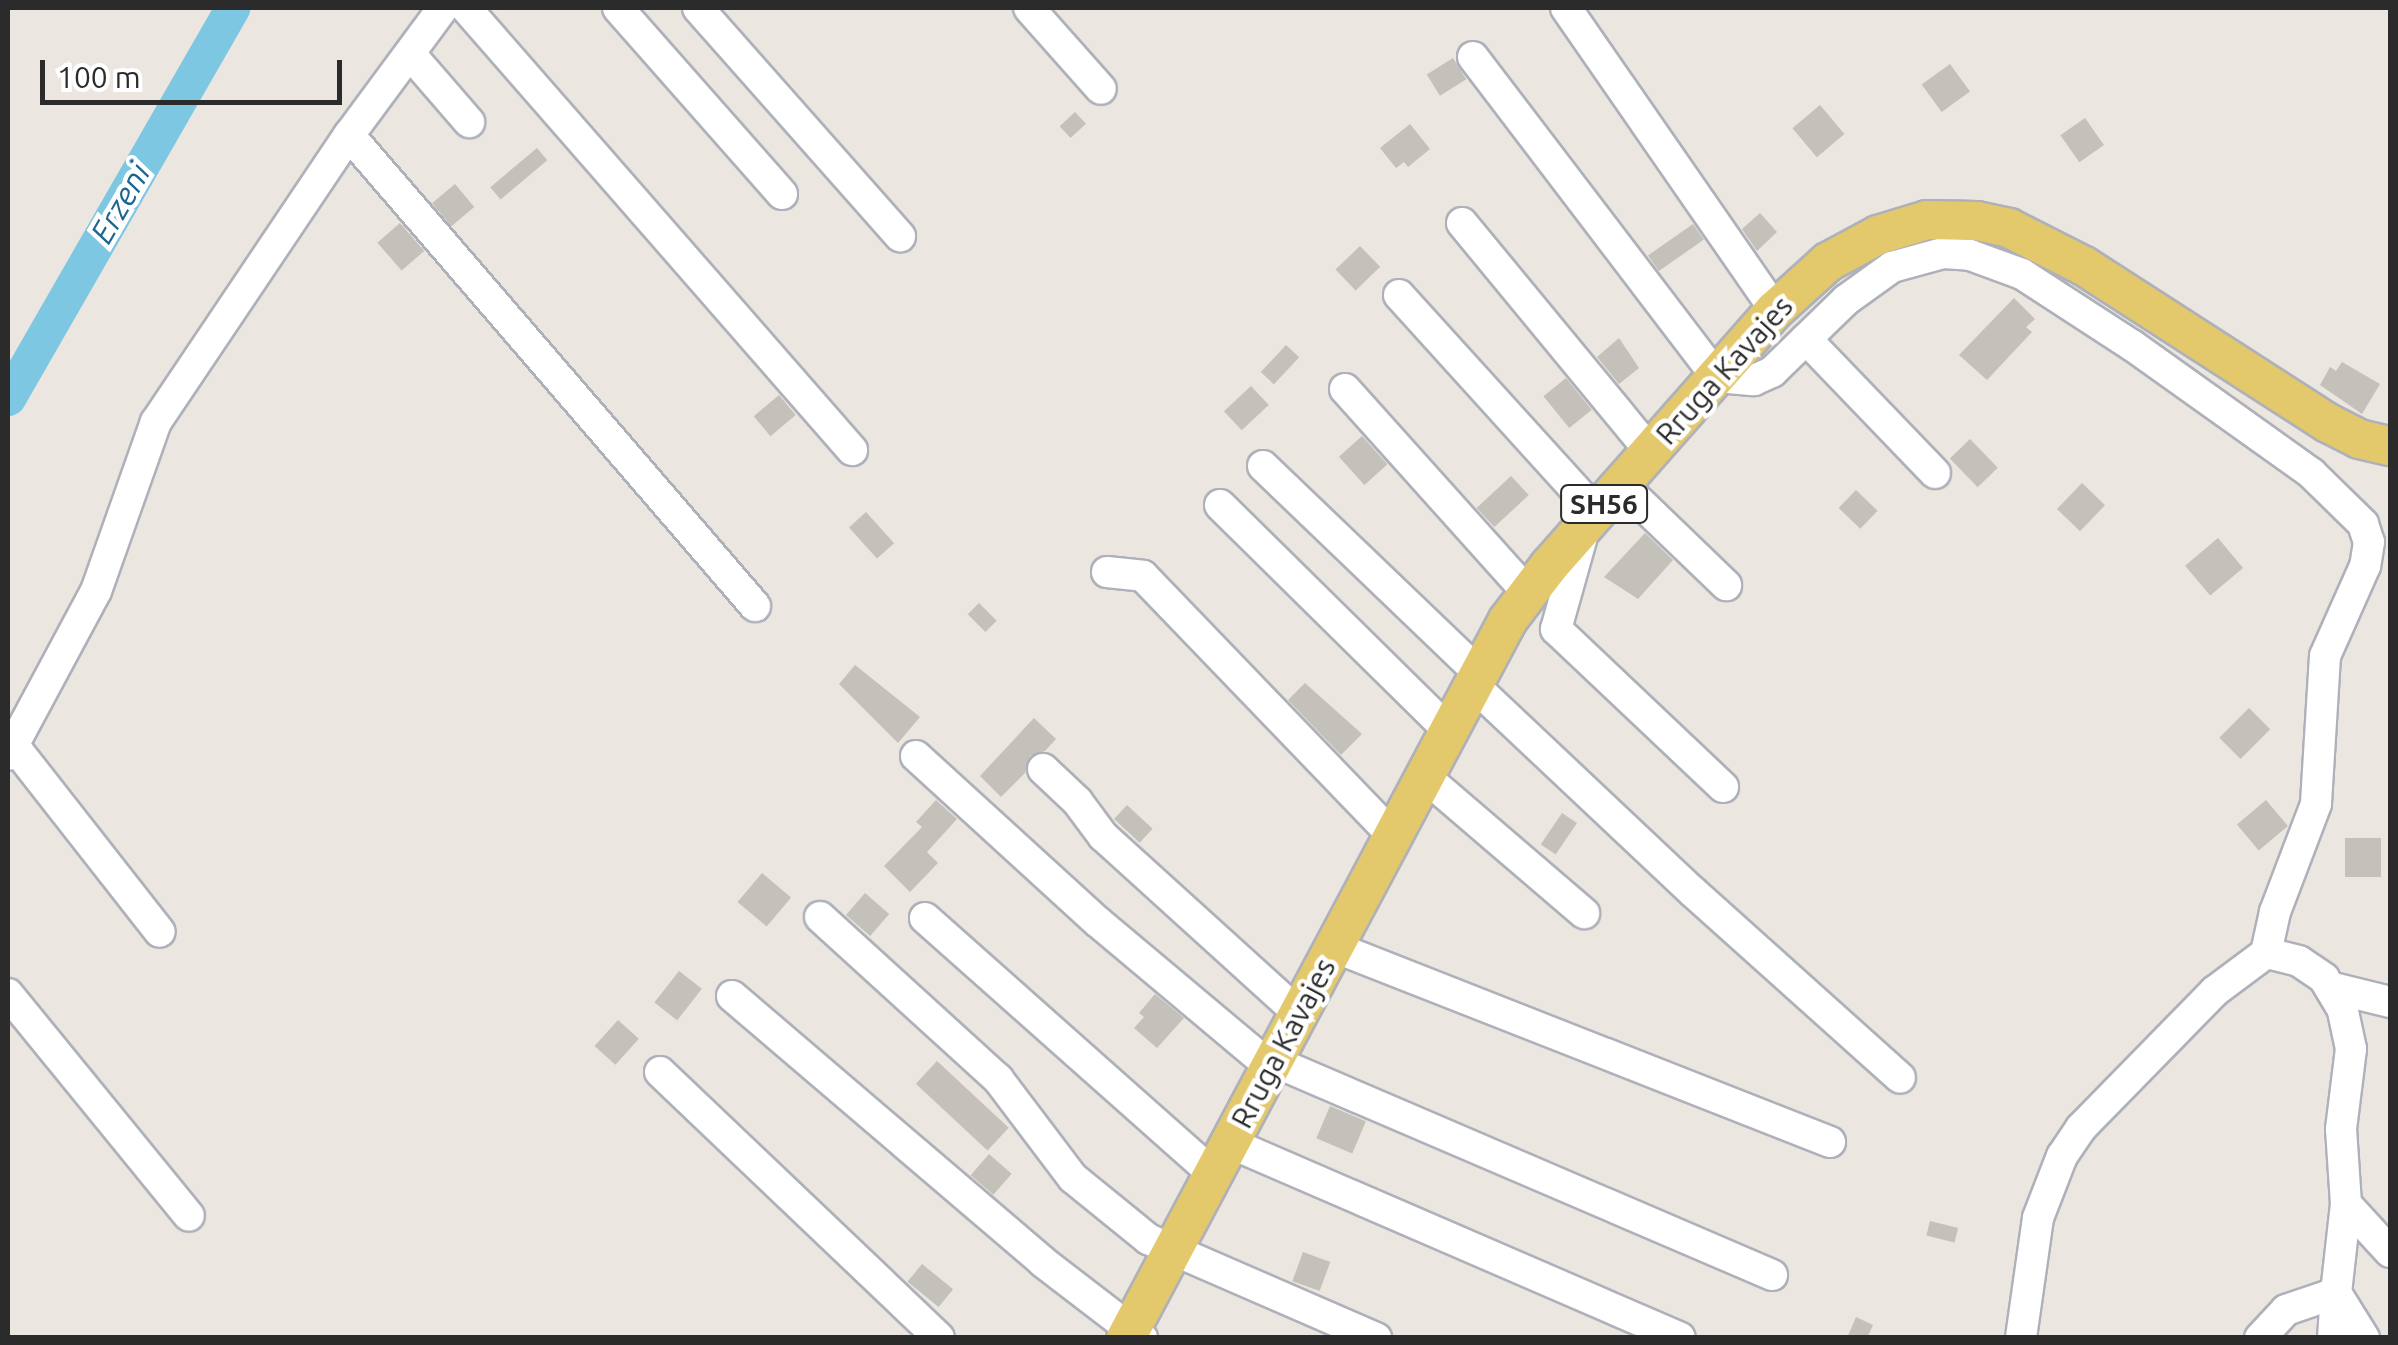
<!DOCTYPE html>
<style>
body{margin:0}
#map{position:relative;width:2398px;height:1345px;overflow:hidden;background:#ebe6df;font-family:Ubuntu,sans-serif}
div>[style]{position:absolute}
.river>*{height:35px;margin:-17.5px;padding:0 17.5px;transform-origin:17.5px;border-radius:17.5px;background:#7dc7e3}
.building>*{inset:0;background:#c4c0ba;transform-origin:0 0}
.roads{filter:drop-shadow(2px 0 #afb1ba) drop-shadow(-2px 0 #afb1ba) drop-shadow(0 2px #afb1ba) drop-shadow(0 -2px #afb1ba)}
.minor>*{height:30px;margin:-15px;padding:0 15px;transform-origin:15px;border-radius:15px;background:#fff}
.major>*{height:38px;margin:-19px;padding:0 19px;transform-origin:19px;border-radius:19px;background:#e3c86c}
span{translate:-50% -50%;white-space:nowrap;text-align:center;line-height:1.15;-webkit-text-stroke:9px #fff;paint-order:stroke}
.shield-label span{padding:2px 8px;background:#fff;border:2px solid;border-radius:8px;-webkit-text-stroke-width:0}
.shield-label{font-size:28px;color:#2b2b2b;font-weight:700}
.street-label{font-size:30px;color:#2b2b2b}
.water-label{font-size:32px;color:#1b668f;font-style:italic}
.frame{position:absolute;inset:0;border:10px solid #2b2b2b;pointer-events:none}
.scale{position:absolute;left:40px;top:60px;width:302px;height:45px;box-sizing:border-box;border:5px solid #2b2b2b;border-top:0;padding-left:12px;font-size:30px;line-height:35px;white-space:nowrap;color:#2b2b2b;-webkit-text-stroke:8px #fff;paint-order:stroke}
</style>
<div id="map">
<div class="river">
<i style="left:8px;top:398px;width:450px;rotate:-60.1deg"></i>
</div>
<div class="building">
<i style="left:1453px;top:58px;width:25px;height:31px;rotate:58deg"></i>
<i style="left:1950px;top:64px;width:34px;height:35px;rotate:54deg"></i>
<i style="left:1820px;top:105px;width:38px;height:36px;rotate:50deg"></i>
<i style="left:1075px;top:112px;width:16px;height:21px;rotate:47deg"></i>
<i style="left:2085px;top:118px;width:33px;height:30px;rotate:55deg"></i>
<i style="clip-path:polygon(1410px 124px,1430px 149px,1408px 167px,1404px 162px,1396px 168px,1380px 148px)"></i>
<i style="left:537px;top:148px;width:16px;height:61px;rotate:50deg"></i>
<i style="left:455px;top:184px;width:30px;height:30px;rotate:50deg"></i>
<i style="clip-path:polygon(1760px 213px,1777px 232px,1757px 251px,1742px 229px)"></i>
<i style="left:400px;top:223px;width:37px;height:30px;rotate:49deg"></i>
<i style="left:1693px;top:224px;width:19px;height:55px;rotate:55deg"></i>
<i style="left:1360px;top:246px;width:29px;height:34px;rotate:46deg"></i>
<i style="clip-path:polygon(2014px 298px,2035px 319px,2026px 327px,2032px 332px,1987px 380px,1959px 355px)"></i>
<i style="clip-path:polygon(1619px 338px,1639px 368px,1619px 384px,1597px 357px)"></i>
<i style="left:1286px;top:345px;width:18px;height:37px;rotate:43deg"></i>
<i style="clip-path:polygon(2342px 362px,2380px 384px,2362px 414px,2320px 385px,2330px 367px,2336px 371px)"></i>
<i style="left:1566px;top:378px;width:41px;height:29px;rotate:51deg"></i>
<i style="left:1251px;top:386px;width:26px;height:37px;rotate:47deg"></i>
<i style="left:779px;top:395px;width:26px;height:33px;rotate:50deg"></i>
<i style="left:1362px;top:436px;width:38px;height:31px;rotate:48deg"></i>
<i style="left:1970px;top:439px;width:40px;height:28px;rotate:46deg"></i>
<i style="left:1511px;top:476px;width:26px;height:47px;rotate:47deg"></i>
<i style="left:2082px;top:483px;width:32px;height:36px;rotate:44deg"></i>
<i style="left:1856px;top:490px;width:30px;height:25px;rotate:44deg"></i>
<i style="left:866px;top:512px;width:42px;height:23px;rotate:48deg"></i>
<i style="clip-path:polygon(1645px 533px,1673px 560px,1638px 599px,1604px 577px)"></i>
<i style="left:2218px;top:538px;width:39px;height:43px;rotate:50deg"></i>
<i style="left:979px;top:603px;width:25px;height:16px;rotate:45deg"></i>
<i style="clip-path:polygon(855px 665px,920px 717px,898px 743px,839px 684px)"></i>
<i style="clip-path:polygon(1305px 683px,1362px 734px,1341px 755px,1288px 700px)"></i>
<i style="left:2249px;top:708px;width:30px;height:42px;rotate:45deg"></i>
<i style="clip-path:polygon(1034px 718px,1056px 739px,1045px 751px,1030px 756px,1025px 773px,1001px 797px,980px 776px)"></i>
<i style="clip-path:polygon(936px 800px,957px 819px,927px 852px,938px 863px,910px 892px,884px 866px,922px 827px,916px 822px)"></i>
<i style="left:2266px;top:800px;width:34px;height:38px;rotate:50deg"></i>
<i style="left:1127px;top:805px;width:35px;height:19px;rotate:43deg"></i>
<i style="left:1562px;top:813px;width:18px;height:38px;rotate:34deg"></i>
<i style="left:2345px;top:838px;width:36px;height:39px"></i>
<i style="left:762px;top:873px;width:38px;height:38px;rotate:40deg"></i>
<i style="left:865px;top:893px;width:32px;height:29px;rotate:41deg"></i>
<i style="left:679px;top:971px;width:29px;height:40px;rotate:38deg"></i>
<i style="clip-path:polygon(1155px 994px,1184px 1018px,1157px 1048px,1134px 1028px,1144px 1017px,1139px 1013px)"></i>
<i style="left:618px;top:1020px;width:28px;height:35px;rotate:42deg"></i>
<i style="left:937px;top:1061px;width:98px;height:31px;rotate:43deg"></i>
<i style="left:1330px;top:1106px;width:39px;height:35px;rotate:23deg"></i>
<i style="left:989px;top:1154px;width:30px;height:28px;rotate:41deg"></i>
<i style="left:1930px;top:1221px;width:29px;height:15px;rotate:14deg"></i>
<i style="left:1303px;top:1252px;width:29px;height:31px;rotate:20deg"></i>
<i style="left:922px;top:1264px;width:40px;height:23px;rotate:39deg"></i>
<i style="clip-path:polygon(1856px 1317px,1873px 1325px,1867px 1338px,1847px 1338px)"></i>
</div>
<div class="roads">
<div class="minor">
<i style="left:466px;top:8px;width:587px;rotate:48.87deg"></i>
<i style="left:618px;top:8px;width:248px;rotate:48.6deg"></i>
<i style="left:698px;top:8px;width:305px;rotate:48.5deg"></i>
<i style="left:1029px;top:8px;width:108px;rotate:48.4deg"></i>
<i style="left:1566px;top:8px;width:367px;rotate:55.3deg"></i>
<i style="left:411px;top:55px;width:89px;rotate:49.1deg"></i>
<i style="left:1473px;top:57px;width:402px;rotate:52.7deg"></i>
<i style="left:1717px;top:377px;width:37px;rotate:5deg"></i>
<i style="left:1754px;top:380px;width:20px;rotate:-24deg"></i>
<i style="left:1772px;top:372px;width:103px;rotate:-44.2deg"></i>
<i style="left:1846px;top:300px;width:57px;rotate:-35.7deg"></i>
<i style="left:1892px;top:267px;width:53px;rotate:-15.4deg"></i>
<i style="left:1943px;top:253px;width:27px;rotate:4deg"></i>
<i style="left:1970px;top:255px;width:55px;rotate:20.1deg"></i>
<i style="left:2022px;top:274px;width:132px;rotate:33deg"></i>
<i style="left:2133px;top:346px;width:219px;rotate:35.5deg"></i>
<i style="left:2311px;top:473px;width:73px;rotate:44.4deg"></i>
<i style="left:2363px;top:524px;width:19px;rotate:72deg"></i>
<i style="left:2369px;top:542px;width:24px;rotate:99deg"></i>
<i style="left:2365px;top:566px;width:98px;rotate:114deg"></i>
<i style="left:2325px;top:656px;width:148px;rotate:93.5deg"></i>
<i style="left:2316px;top:804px;width:116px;rotate:110.8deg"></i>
<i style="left:2275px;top:912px;width:42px;rotate:102.4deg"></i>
<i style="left:2266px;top:953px;width:64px;rotate:143.3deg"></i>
<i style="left:2215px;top:991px;width:192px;rotate:134.4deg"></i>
<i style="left:2081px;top:1128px;width:34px;rotate:124deg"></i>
<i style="left:2062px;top:1156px;width:66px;rotate:111.2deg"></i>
<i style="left:2038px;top:1218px;width:121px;rotate:98.1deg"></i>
<i style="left:349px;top:135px;width:622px;rotate:49.24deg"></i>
<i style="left:1462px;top:223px;width:297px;rotate:50.5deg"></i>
<i style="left:1399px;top:295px;width:293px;rotate:47.8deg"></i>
<i style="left:1806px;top:339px;width:186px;rotate:46.1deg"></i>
<i style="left:1345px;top:389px;width:273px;rotate:48.1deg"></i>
<i style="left:1263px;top:466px;width:296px;rotate:43.8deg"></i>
<i style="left:1621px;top:484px;width:146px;rotate:43.9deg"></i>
<i style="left:1220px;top:505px;width:319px;rotate:44.6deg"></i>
<i style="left:1585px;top:526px;width:107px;rotate:105.7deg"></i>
<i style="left:1556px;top:629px;width:230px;rotate:43.4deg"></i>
<i style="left:1107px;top:572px;width:36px;rotate:6deg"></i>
<i style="left:1143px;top:576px;width:361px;rotate:46.1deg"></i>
<i style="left:1471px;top:683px;width:305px;rotate:43.3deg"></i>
<i style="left:1693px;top:892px;width:278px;rotate:41.9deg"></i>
<i style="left:14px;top:746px;width:236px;rotate:51.9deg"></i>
<i style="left:8px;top:755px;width:186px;rotate:-61.8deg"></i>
<i style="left:96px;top:591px;width:179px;rotate:-70.5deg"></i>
<i style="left:156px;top:422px;width:346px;rotate:-56.1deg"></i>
<i style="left:349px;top:135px;width:158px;rotate:-53.5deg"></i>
<i style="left:916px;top:756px;width:246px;rotate:42.4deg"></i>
<i style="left:1098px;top:922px;width:226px;rotate:40deg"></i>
<i style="left:1043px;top:769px;width:47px;rotate:43.3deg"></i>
<i style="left:1077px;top:801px;width:44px;rotate:53.4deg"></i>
<i style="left:1103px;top:836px;width:265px;rotate:42.2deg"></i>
<i style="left:1424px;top:776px;width:211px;rotate:40.6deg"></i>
<i style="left:820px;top:917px;width:241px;rotate:42.3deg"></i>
<i style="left:998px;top:1079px;width:124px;rotate:52.9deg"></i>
<i style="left:1073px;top:1178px;width:97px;rotate:39.1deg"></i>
<i style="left:1148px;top:1239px;width:249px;rotate:23.5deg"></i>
<i style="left:925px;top:918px;width:385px;rotate:41.6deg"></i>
<i style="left:1334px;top:947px;width:533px;rotate:21.46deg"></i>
<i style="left:2333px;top:988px;width:59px;rotate:13.8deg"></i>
<i style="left:8px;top:994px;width:286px;rotate:50.8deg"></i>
<i style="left:732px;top:996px;width:409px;rotate:40.5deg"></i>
<i style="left:1043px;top:1262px;width:125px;rotate:37.5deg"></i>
<i style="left:1273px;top:1061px;width:543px;rotate:23.21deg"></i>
<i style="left:660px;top:1072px;width:385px;rotate:43.6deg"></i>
<i style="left:1230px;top:1143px;width:490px;rotate:23.4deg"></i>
<i style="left:2346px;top:1204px;width:65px;rotate:47.5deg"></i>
<i style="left:2336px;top:1293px;width:53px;rotate:58.1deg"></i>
<i style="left:2260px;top:1338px;width:38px;rotate:-47deg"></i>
<i style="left:2286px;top:1310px;width:53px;rotate:-18.8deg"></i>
<i style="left:2336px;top:1293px;width:90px;rotate:-83.6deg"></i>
<i style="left:2346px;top:1204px;width:75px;rotate:-93.8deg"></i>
<i style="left:2341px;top:1129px;width:81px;rotate:-82.9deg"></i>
<i style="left:2351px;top:1049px;width:40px;rotate:-102deg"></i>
<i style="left:2343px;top:1010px;width:37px;rotate:-121deg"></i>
<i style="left:2324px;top:978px;width:30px;rotate:-146deg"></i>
<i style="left:2299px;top:961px;width:34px;rotate:-166deg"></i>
<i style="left:2333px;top:1338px;width:45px;rotate:-86.2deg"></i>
</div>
<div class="major">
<i style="left:1126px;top:1338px;width:813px;rotate:-61.99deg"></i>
<i style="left:1508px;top:620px;width:68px;rotate:-52.8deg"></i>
<i style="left:1549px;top:566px;width:341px;rotate:-48.6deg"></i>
<i style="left:1775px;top:310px;width:72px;rotate:-42.2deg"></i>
<i style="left:1828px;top:262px;width:57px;rotate:-28.4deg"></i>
<i style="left:1878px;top:235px;width:51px;rotate:-17deg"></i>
<i style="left:1927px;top:220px;width:50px;rotate:1.1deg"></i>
<i style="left:1977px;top:221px;width:33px;rotate:12deg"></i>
<i style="left:2009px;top:228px;width:84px;rotate:26.9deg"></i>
<i style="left:2084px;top:266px;width:290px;rotate:32.8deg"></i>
<i style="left:2328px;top:423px;width:35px;rotate:27deg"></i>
<i style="left:2359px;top:439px;width:32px;rotate:13deg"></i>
</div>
</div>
<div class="shield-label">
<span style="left:1604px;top:504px">SH56</span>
</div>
<div class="street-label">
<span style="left:1724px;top:370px;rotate:-48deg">Rruga Kavajes</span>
<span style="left:1283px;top:1043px;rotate:-62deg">Rruga Kavajes</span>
</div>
<div class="water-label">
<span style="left:120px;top:203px;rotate:-60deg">Erzeni</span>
</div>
<div class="frame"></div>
<div class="scale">100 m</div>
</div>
